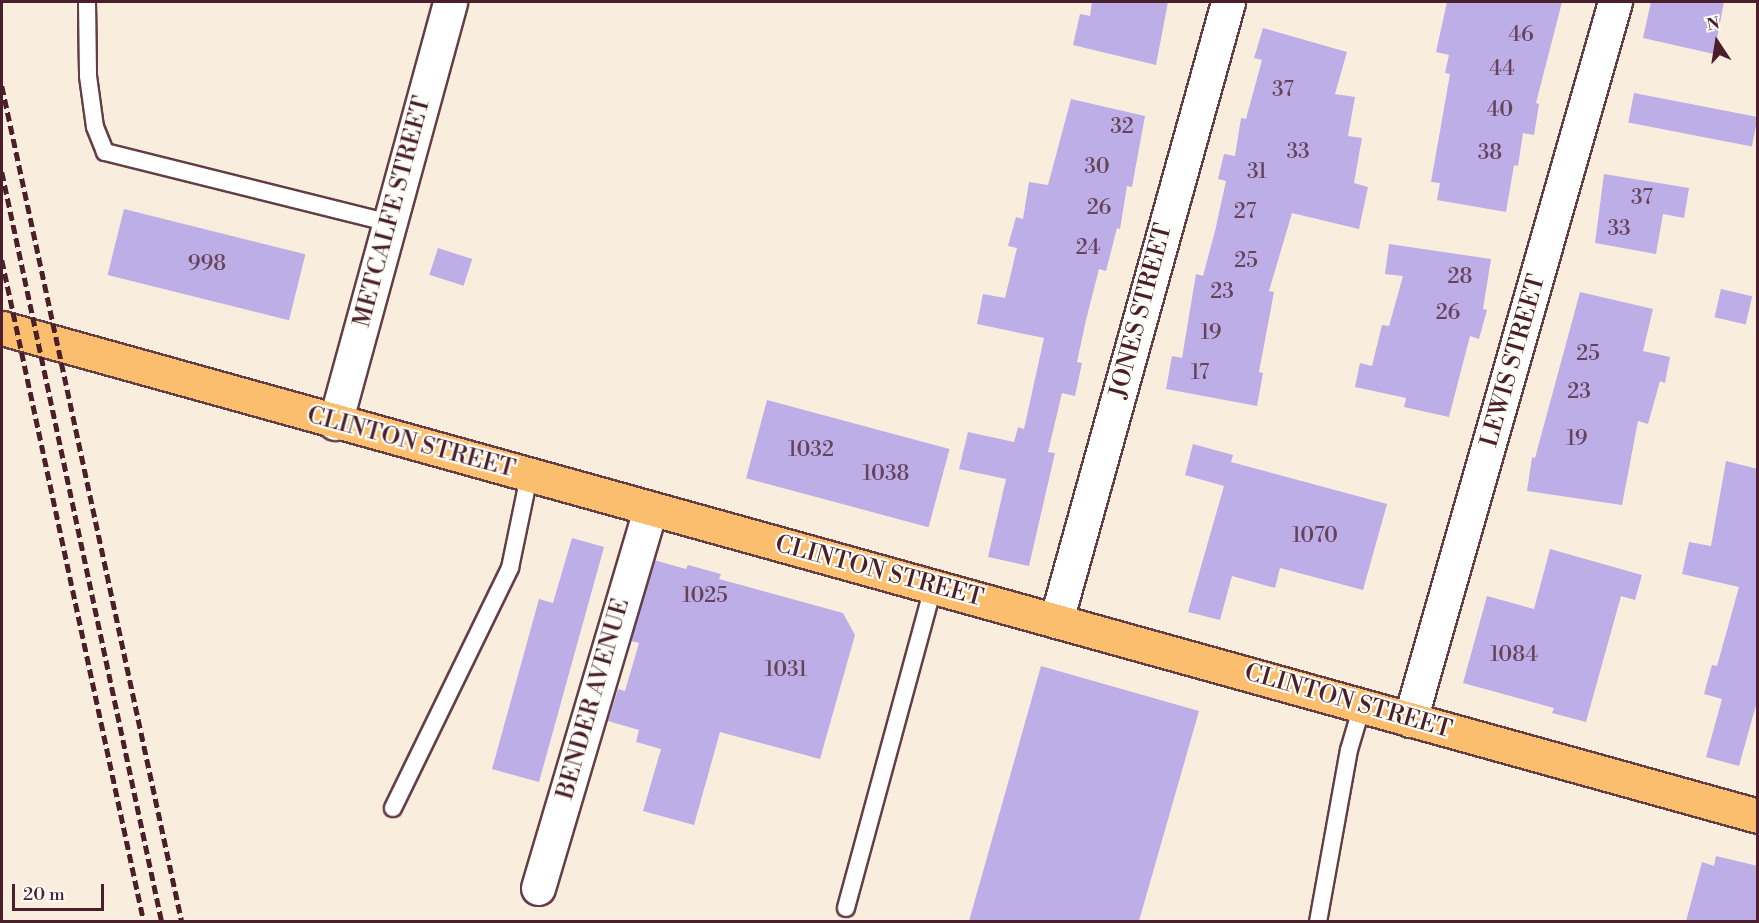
<!DOCTYPE html>
<style>
body{margin:0}
#map{position:relative;width:1759px;height:923px;overflow:hidden;background:#f9eede;font-family:"Libre Bodoni",serif}
div>[style]{position:absolute}
.building>*{inset:0;background:#bdaee8;transform-origin:0 0}
.roads{filter:drop-shadow(2px 0 #643e46) drop-shadow(-2px 0 #643e46) drop-shadow(0 2px #643e46) drop-shadow(0 -2px #643e46)}
.service>*{height:16px;margin:-8px;padding:0 8px;transform-origin:8px;border-radius:8px;background:#fff}
.minor>*{height:33px;margin:-16.5px;padding:0 16.5px;transform-origin:16.5px;border-radius:16.5px;background:#fff}
.primary>*{height:33px;margin:-16.5px;padding:0 16.5px;transform-origin:16.5px;border-radius:16.5px;background:#fbbe6e}
.rail>*{height:4.5px;margin-top:-2.25px;transform-origin:0;background:repeating-linear-gradient(90deg,#4a1f2b 0 9px,transparent 0 13.5px)}
span{translate:-50% -50%;white-space:nowrap;text-align:center;line-height:1.15;-webkit-text-stroke:4.5px #fdfcf7;paint-order:stroke}
.number-label{font-size:21px;color:#67435a}
.number-label span{-webkit-text-stroke-width:0}
.street-label{font-size:24px;color:#4a1f2b}
.frame{position:absolute;inset:0;border:3px solid #4a1f2b;pointer-events:none}
.north{position:absolute;left:1687px;top:12px;width:60px;height:60px;-webkit-text-stroke:4px #fdfcf7;paint-order:stroke;rotate:348deg;font-size:16px;font-weight:700;line-height:24px;text-align:center;color:#4a1f2b}
.north::after{content:'';display:block;margin:auto;width:21px;height:27px;background:#4a1f2b;clip-path:polygon(50% 0,100% 100%,50% 72%,0 100%)}
.scale{position:absolute;left:12px;top:884px;width:92px;height:27px;box-sizing:border-box;border:3px solid #4a1f2b;border-top:0;padding-left:8px;font-size:18px;line-height:21px;white-space:nowrap;color:#4a1f2b;-webkit-text-stroke:4px #fdfcf7;paint-order:stroke}
</style>
<div id="map">
<div class="building">
<i style="clip-path:polygon(1092px 2px,1168px 2px,1156px 65px,1073px 45px,1080px 14px,1090px 16px)"></i>
<i style="clip-path:polygon(1447px 2px,1562px 2px,1536px 103px,1539px 104px,1534px 135px,1523px 133px,1518px 166px,1514px 165px,1506px 212px,1437px 200px,1440px 183px,1431px 182px,1450px 74px,1445px 73px,1449px 55px,1436px 52px)"></i>
<i style="clip-path:polygon(1651px 2px,1724px 2px,1714px 54px,1643px 38px)"></i>
<i style="clip-path:polygon(1263px 28px,1347px 52px,1335px 94px,1355px 97px,1348px 136px,1362px 138px,1354px 183px,1368px 187px,1359px 229px,1292px 213px,1269px 291px,1274px 292px,1259px 372px,1263px 373px,1257px 406px,1166px 389px,1172px 356px,1182px 358px,1196px 274px,1203px 276px,1215px 231px,1226px 181px,1218px 179px,1224px 154px,1235px 156px,1241px 118px,1246px 119px,1262px 60px,1254px 58px)"></i>
<i style="left:1634px;top:93px;width:126px;height:30px;rotate:11deg"></i>
<i style="clip-path:polygon(1071px 99px,1145px 116px,1132px 187px,1127px 186px,1120px 229px,1117px 228px,1106px 271px,1099px 269px,1086px 320px,1077px 362px,1082px 363px,1075px 396px,1062px 393px,1048px 452px,1055px 453px,1029px 566px,988px 557px,1006px 479px,959px 469px,968px 432px,1014px 442px,1018px 427px,1024px 429px,1044px 338px,977px 324px,983px 294px,1005px 298px,1017px 248px,1008px 246px,1016px 217px,1023px 219px,1029px 182px,1048px 185px)"></i>
<i style="clip-path:polygon(1604px 174px,1689px 188px,1684px 218px,1663px 214px,1656px 254px,1595px 243px)"></i>
<i style="left:124px;top:209px;width:187px;height:68px;rotate:14deg"></i>
<i style="clip-path:polygon(1389px 244px,1491px 259px,1483px 309px,1487px 310px,1479px 339px,1470px 336px,1449px 417px,1404px 407px,1406px 398px,1355px 387px,1360px 363px,1372px 366px,1382px 325px,1389px 326px,1403px 276px,1385px 274px)"></i>
<i style="left:438px;top:248px;width:36px;height:28px;rotate:18deg"></i>
<i style="left:1721px;top:289px;width:32px;height:29px;rotate:13deg"></i>
<i style="clip-path:polygon(1580px 292px,1653px 309px,1643px 351px,1670px 357px,1665px 383px,1660px 381px,1648px 424px,1638px 421px,1622px 505px,1527px 491px,1532px 457px,1535px 458px)"></i>
<i style="left:767px;top:400px;width:189px;height:81px;rotate:15deg"></i>
<i style="clip-path:polygon(1193px 444px,1233px 455px,1231px 462px,1387px 504px,1363px 590px,1280px 568px,1275px 588px,1232px 576px,1220px 620px,1188px 612px,1224px 486px,1185px 475px)"></i>
<i style="clip-path:polygon(1726px 461px,1758px 469px,1758px 698px,1739px 766px,1706px 757px,1722px 699px,1704px 694px,1712px 665px,1717px 666px,1739px 587px,1682px 574px,1689px 542px,1711px 546px)"></i>
<i style="clip-path:polygon(572px 538px,604px 547px,539px 782px,492px 769px,539px 599px,553px 603px)"></i>
<i style="clip-path:polygon(1550px 549px,1642px 575px,1635px 600px,1621px 596px,1586px 722px,1552px 713px,1554px 708px,1463px 683px,1487px 596px,1534px 609px)"></i>
<i style="clip-path:polygon(654px 560px,686px 569px,688px 565px,721px 574px,719px 579px,843px 613px,855px 635px,820px 759px,720px 732px,694px 825px,643px 811px,661px 749px,636px 742px,639px 730px,608px 721px,618px 689px,625px 691px,639px 643px,631px 641px)"></i>
<i style="clip-path:polygon(1041px 666px,1199px 711px,1139px 921px,969px 921px)"></i>
<i style="clip-path:polygon(1716px 856px,1758px 866px,1758px 921px,1686px 921px,1702px 862px,1714px 866px)"></i>
</div>
<div class="roads">
<div class="service">
<i style="left:87px;top:2px;width:74px;rotate:89.2deg"></i>
<i style="left:88px;top:76px;width:51px;rotate:82.2deg"></i>
<i style="left:95px;top:127px;width:27px;rotate:68deg"></i>
<i style="left:105px;top:152px;width:294px;rotate:14deg"></i>
<i style="left:393px;top:808px;width:267px;rotate:-64deg"></i>
<i style="left:510px;top:568px;width:94px;rotate:-78.3deg"></i>
<i style="left:846px;top:908px;width:333px;rotate:-74.8deg"></i>
<i style="left:1318px;top:922px;width:175px;rotate:-79.8deg"></i>
<i style="left:1349px;top:750px;width:46px;rotate:-73.5deg"></i>
</div>
<div class="minor">
<i style="left:335px;top:423px;width:436px;rotate:-74.7deg"></i>
<i style="left:1056px;top:621px;width:642px;rotate:-74.47deg"></i>
<i style="left:1410px;top:720px;width:747px;rotate:-74.07deg"></i>
<i style="left:538px;top:888px;width:395px;rotate:-73.5deg"></i>
</div>
<div class="primary">
<i style="left:2px;top:328px;width:1823px;rotate:15.53deg"></i>
</div>
</div>
<div class="rail">
<i style="left:2px;top:86px;width:855px;rotate:77.85deg"></i>
<i style="left:2px;top:172px;width:767px;rotate:77.96deg"></i>
<i style="left:2px;top:260px;width:677px;rotate:77.89deg"></i>
</div>
<div class="number-label">
<span style="left:1521px;top:35px">46</span>
<span style="left:1502px;top:69px">44</span>
<span style="left:1283px;top:90px">37</span>
<span style="left:1500px;top:110px">40</span>
<span style="left:1122px;top:127px">32</span>
<span style="left:1298px;top:152px">33</span>
<span style="left:1490px;top:153px">38</span>
<span style="left:1097px;top:167px">30</span>
<span style="left:1257px;top:172px">31</span>
<span style="left:1642px;top:198px">37</span>
<span style="left:1099px;top:208px">26</span>
<span style="left:1245px;top:212px">27</span>
<span style="left:1619px;top:229px">33</span>
<span style="left:1088px;top:248px">24</span>
<span style="left:1246px;top:261px">25</span>
<span style="left:207px;top:264px">998</span>
<span style="left:1460px;top:277px">28</span>
<span style="left:1222px;top:292px">23</span>
<span style="left:1448px;top:313px">26</span>
<span style="left:1211px;top:333px">19</span>
<span style="left:1588px;top:354px">25</span>
<span style="left:1200px;top:373px">17</span>
<span style="left:1579px;top:392px">23</span>
<span style="left:1577px;top:439px">19</span>
<span style="left:811px;top:450px">1032</span>
<span style="left:886px;top:474px">1038</span>
<span style="left:1315px;top:536px">1070</span>
<span style="left:705px;top:596px">1025</span>
<span style="left:1514px;top:655px">1084</span>
<span style="left:786px;top:670px">1031</span>
</div>
<div class="street-label">
<span style="left:393px;top:212px;rotate:-75deg">METCALFE STREET</span>
<span style="left:1142px;top:311px;rotate:-75deg">JONES STREET</span>
<span style="left:1514px;top:361px;rotate:-74deg">LEWIS STREET</span>
<span style="left:411px;top:443px;rotate:15deg">CLINTON STREET</span>
<span style="left:879px;top:572px;rotate:15deg">CLINTON STREET</span>
<span style="left:594px;top:699px;rotate:-74deg">BENDER AVENUE</span>
<span style="left:1348px;top:702px;rotate:16deg">CLINTON STREET</span>
</div>
<div class="frame"></div>
<div class="north">N</div>
<div class="scale">20 m</div>
</div>
